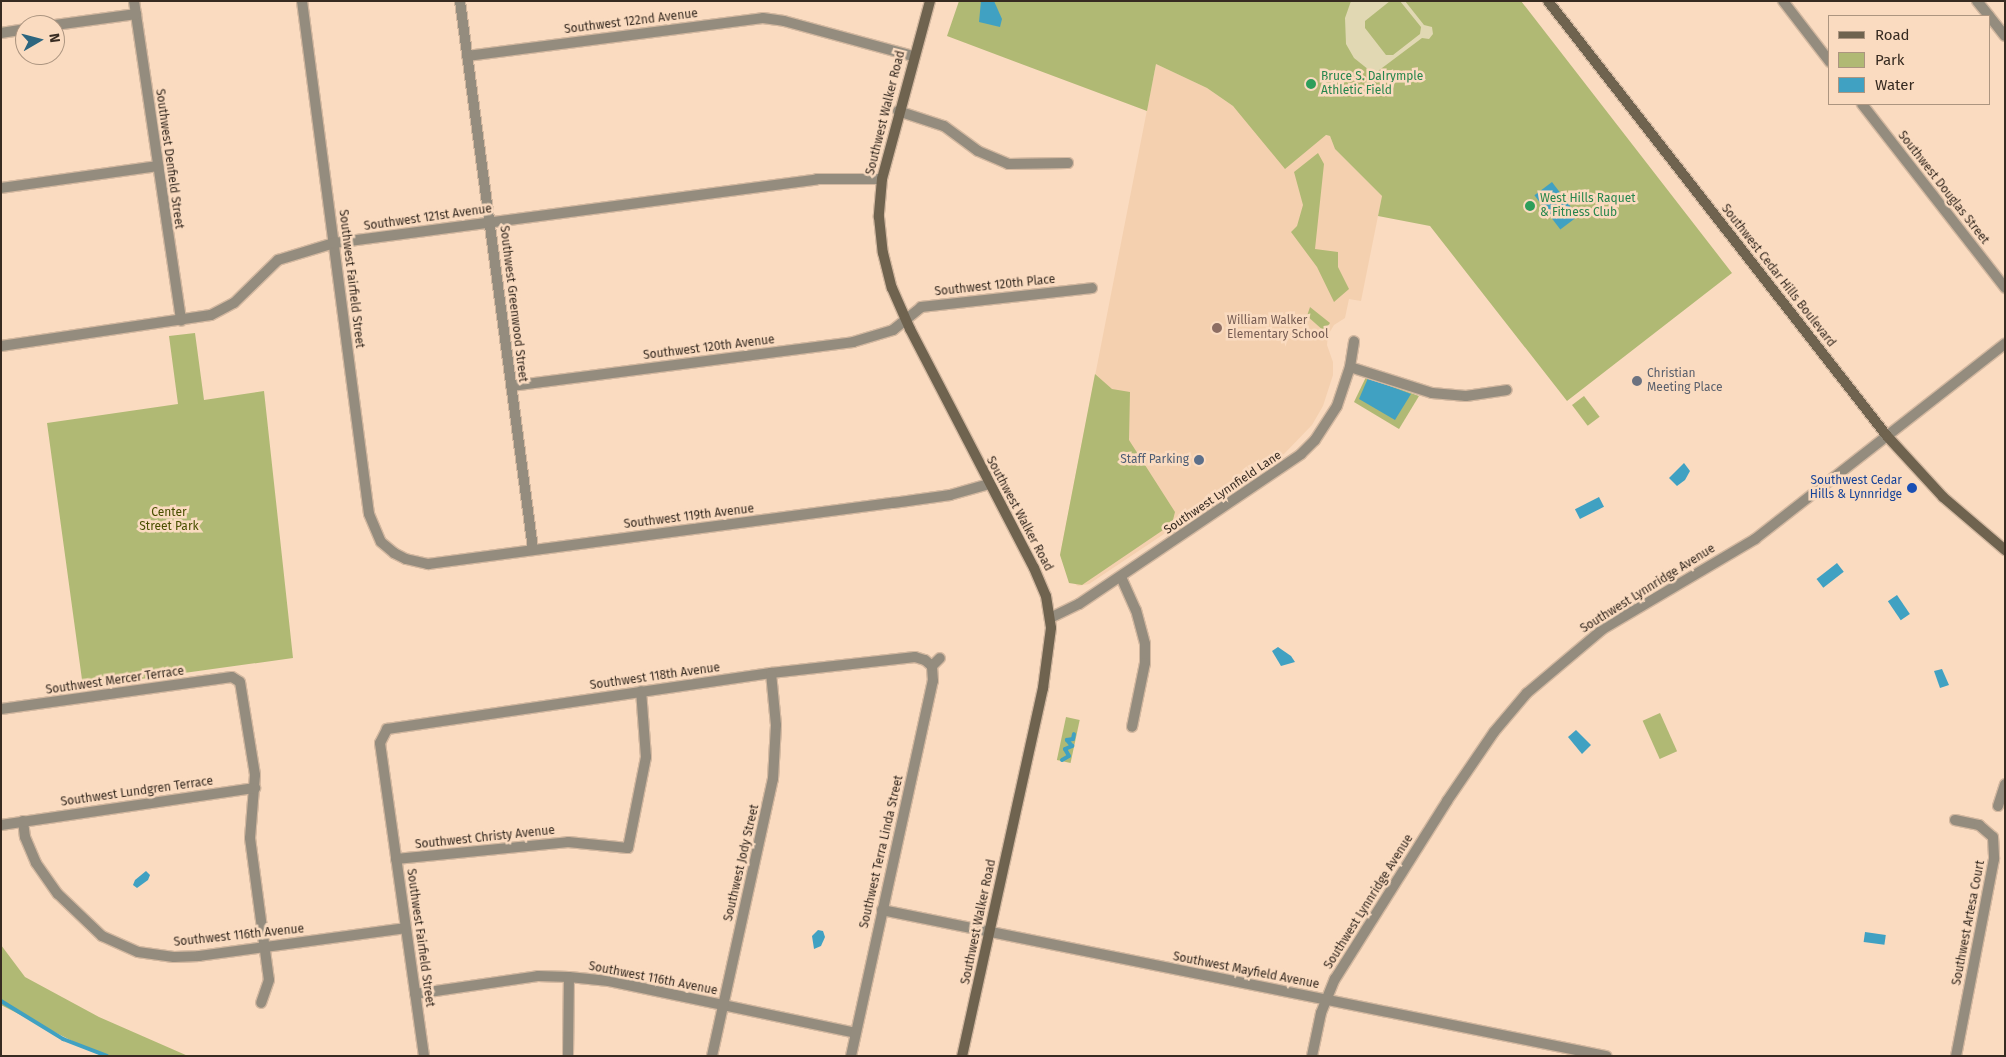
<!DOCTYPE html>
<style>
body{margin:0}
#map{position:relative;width:2006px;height:1057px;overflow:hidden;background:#fadbc0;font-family:"Fira Sans",sans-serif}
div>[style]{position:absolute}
.built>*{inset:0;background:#f4d0af}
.green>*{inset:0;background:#b0b974;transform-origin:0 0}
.sand>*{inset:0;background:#e1d8b3}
.water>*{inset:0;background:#40a1c2;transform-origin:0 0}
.stream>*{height:4px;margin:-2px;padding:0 2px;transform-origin:2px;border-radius:2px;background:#40a1c2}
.roads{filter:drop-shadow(1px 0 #d3b8a0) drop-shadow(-1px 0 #d3b8a0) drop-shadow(0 1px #d3b8a0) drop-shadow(0 -1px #d3b8a0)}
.minor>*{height:10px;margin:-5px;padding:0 5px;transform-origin:5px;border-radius:5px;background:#948c7e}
.secondary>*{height:10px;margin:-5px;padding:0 5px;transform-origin:5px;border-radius:5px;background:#6f634f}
.dots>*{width:14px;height:14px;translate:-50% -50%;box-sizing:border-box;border:2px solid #fadbc0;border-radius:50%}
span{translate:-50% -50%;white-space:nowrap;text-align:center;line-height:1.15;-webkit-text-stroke:5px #fadbc0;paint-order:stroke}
.street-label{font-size:12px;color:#372b21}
.leisure-label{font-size:12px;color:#27864d}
.left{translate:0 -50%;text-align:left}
.education-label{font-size:12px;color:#785e54}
.worship-label{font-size:12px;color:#5b616d}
.service-label{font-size:12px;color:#4e5e75}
.right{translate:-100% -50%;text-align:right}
.transit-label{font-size:12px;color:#164399}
.park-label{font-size:12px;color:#494f00}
.frame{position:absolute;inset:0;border:2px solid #372b21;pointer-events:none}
.legend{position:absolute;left:1828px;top:15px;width:162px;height:90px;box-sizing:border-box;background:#fadbc0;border:1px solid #ac9580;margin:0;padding:6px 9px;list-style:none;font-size:15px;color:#372b21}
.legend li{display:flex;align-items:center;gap:10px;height:25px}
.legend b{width:25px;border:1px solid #ac9580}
.north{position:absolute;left:15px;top:15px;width:50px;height:50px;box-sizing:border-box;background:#fadbc0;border:1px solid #ac9580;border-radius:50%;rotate:82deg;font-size:14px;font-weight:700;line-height:20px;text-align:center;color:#372b21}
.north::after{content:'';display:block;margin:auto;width:18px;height:22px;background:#2d667f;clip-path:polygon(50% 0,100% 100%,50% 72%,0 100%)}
</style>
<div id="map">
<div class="built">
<i style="clip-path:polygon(1156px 64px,1207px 88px,1233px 106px,1252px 126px,1330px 136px,1335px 149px,1382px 196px,1361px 301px,1349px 299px,1345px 318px,1334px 325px,1328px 335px,1327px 345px,1333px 362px,1333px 375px,1323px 406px,1312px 425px,1284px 454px,1089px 584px,1078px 586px,1072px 582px,1060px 555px)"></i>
</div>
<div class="green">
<i style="clip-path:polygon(959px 1px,1521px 1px,1732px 273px,1567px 401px,1430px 226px,1378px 216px,1382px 196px,1335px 149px,1330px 136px,1326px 135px,1285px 169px,1233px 106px,1207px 88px,1156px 64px,1147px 111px,947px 36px)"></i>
<i style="clip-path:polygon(1318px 153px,1324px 164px,1315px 249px,1338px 252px,1338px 267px,1349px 289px,1334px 302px,1317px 267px,1291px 232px,1297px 226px,1303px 205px,1294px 172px)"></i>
<i style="clip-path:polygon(1310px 307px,1330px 323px,1324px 331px,1307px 316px)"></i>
<i style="clip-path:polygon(195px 333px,204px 400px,264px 391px,293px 658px,83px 687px,47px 423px,178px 404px,169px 336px)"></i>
<i style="clip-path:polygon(1095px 374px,1112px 389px,1130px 392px,1129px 440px,1175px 512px,1172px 524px,1082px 585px,1069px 583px,1060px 555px)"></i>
<i style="clip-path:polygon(1366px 377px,1419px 396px,1399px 429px,1354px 402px)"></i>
<i style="left:1584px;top:396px;width:26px;height:15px;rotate:53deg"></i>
<i style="left:1660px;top:713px;width:42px;height:19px;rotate:66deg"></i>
<i style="left:1066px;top:717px;width:14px;height:44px;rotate:12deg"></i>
<i style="clip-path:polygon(1px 945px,25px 977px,99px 1017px,188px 1056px,102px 1056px,1px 1005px)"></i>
</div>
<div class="sand">
<i style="clip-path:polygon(1351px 1px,1390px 1px,1365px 21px,1365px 28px,1386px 55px,1393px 55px,1420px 34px,1421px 27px,1400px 1px,1405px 1px,1424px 25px,1432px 27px,1433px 34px,1429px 39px,1422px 38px,1374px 74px,1354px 58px,1346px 44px,1345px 18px)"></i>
</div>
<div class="water">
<i style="clip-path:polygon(981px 1px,994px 1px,1002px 19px,1000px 27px,979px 22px)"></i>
<i style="left:1552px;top:182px;width:43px;height:22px;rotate:53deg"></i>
<i style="clip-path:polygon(1368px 378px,1411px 394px,1395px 420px,1359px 399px)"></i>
<i style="clip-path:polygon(1684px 463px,1690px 471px,1685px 480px,1677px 486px,1669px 478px)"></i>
<i style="left:1599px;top:497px;width:11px;height:27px;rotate:63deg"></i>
<i style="left:1837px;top:563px;width:11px;height:26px;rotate:52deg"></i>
<i style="left:1897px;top:595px;width:23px;height:11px;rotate:56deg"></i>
<i style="clip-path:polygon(1278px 647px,1291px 656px,1295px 662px,1281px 666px,1272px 651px)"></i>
<i style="clip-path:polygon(1942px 669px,1949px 685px,1940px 688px,1934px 671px)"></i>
<i style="clip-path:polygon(1576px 730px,1591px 745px,1582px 754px,1568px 737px)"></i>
<i style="clip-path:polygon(146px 871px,150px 875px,148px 880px,137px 888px,133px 885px,135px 880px)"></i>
<i style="clip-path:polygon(818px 930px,823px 931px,825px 937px,821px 946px,814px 949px,812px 936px)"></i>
<i style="left:1865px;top:932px;width:21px;height:10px;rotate:8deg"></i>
</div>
<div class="stream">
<i style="left:1062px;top:760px;width:8px;rotate:-30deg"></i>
<i style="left:1069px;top:756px;width:8px;rotate:-120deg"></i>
<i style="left:1065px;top:749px;width:8px;rotate:-23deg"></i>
<i style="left:1072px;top:746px;width:8px;rotate:-130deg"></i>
<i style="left:1067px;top:740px;width:6px;rotate:-9deg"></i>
<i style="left:1073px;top:739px;width:5px;rotate:-79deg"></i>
<i style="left:1px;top:1001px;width:73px;rotate:31.5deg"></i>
<i style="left:63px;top:1039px;width:47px;rotate:21.1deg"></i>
</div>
<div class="roads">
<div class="minor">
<i style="left:134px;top:1px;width:323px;rotate:81.6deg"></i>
<i style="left:302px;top:1px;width:517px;rotate:82.56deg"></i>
<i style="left:369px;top:514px;width:30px;rotate:67deg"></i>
<i style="left:381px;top:542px;width:17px;rotate:40deg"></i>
<i style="left:394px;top:553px;width:13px;rotate:27deg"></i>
<i style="left:406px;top:559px;width:23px;rotate:13deg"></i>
<i style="left:428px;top:564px;width:469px;rotate:-7.5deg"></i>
<i style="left:893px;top:503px;width:58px;rotate:-8deg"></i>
<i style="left:950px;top:495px;width:41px;rotate:-15.8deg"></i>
<i style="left:460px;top:1px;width:553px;rotate:82.41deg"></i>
<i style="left:1783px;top:1px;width:77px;rotate:52.4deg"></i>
<i style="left:1977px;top:1px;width:19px;rotate:51deg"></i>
<i style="left:1990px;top:17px;width:24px;rotate:52deg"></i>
<i style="left:55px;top:25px;width:82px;rotate:-7.7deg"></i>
<i style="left:1px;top:33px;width:24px;rotate:-9deg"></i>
<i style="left:467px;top:56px;width:298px;rotate:-7.3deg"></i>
<i style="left:763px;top:18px;width:21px;rotate:8deg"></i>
<i style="left:784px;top:21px;width:134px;rotate:15.2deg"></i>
<i style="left:1862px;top:104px;width:233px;rotate:52.1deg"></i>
<i style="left:898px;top:111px;width:48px;rotate:18.1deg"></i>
<i style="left:944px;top:126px;width:42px;rotate:36.3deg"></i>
<i style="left:978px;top:151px;width:33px;rotate:23deg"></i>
<i style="left:1008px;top:164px;width:60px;rotate:-1deg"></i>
<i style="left:1px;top:188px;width:159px;rotate:-8deg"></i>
<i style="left:1px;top:346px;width:212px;rotate:-8.4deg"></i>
<i style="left:211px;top:315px;width:26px;rotate:-28deg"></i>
<i style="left:234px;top:303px;width:62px;rotate:-44.3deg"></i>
<i style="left:278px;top:260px;width:59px;rotate:-16.9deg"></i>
<i style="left:334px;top:243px;width:487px;rotate:-7.5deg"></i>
<i style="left:817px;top:179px;width:65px"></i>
<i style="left:1350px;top:367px;width:86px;rotate:17.6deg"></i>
<i style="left:1432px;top:393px;width:34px;rotate:5deg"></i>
<i style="left:1466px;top:396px;width:41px;rotate:-8.3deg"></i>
<i style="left:511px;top:386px;width:345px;rotate:-7.3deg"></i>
<i style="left:853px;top:342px;width:42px;rotate:-16.7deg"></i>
<i style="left:893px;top:330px;width:36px;rotate:-39deg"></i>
<i style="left:921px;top:307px;width:172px;rotate:-6.3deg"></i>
<i style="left:1121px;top:577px;width:36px;rotate:66deg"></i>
<i style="left:1136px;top:610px;width:35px;rotate:75deg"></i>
<i style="left:1145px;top:644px;width:19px;rotate:90deg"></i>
<i style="left:1145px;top:663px;width:65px;rotate:101.5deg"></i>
<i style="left:1050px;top:618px;width:32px;rotate:-26deg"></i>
<i style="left:1079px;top:604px;width:268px;rotate:-34deg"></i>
<i style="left:1301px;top:454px;width:20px;rotate:-45deg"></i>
<i style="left:1315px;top:440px;width:40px;rotate:-57.1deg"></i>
<i style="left:1337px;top:406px;width:41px;rotate:-71.6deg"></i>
<i style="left:1350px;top:367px;width:26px;rotate:-81deg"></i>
<i style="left:1px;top:709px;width:233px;rotate:-7.9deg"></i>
<i style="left:232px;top:677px;width:9px;rotate:32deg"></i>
<i style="left:240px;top:682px;width:94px;rotate:80.8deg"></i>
<i style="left:255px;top:775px;width:63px;rotate:94.5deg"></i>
<i style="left:250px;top:838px;width:143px;rotate:82.4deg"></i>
<i style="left:269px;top:980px;width:24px;rotate:109deg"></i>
<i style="left:1998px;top:806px;width:23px;rotate:-72deg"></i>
<i style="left:1955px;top:820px;width:25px;rotate:12deg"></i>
<i style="left:1979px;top:825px;width:18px;rotate:41deg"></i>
<i style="left:1993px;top:837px;width:22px;rotate:87deg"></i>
<i style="left:1994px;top:859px;width:201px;rotate:100.9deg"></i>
<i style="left:23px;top:821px;width:16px;rotate:83deg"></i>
<i style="left:25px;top:837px;width:28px;rotate:67deg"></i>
<i style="left:36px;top:863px;width:38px;rotate:55deg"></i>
<i style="left:58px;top:894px;width:61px;rotate:43.7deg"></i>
<i style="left:102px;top:936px;width:39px;rotate:24deg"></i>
<i style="left:138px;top:952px;width:36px;rotate:8deg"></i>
<i style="left:174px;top:957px;width:25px;rotate:-2deg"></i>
<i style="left:199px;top:956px;width:208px;rotate:-7.7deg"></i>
<i style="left:1px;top:825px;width:257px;rotate:-8.3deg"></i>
<i style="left:396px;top:859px;width:173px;rotate:-5.6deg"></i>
<i style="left:568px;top:842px;width:60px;rotate:5.7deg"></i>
<i style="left:628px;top:848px;width:93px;rotate:-78.8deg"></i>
<i style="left:646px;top:757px;width:66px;rotate:-94.3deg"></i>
<i style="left:882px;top:910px;width:739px;rotate:11.4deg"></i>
<i style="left:415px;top:994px;width:124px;rotate:-8.3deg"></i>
<i style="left:538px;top:976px;width:31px;rotate:2deg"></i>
<i style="left:569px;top:977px;width:40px;rotate:5.7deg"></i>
<i style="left:609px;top:981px;width:252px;rotate:11.9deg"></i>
<i style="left:424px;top:1056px;width:316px;rotate:-98deg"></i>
<i style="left:380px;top:743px;width:16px;rotate:-63deg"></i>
<i style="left:387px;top:729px;width:388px;rotate:-8.3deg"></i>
<i style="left:771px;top:673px;width:145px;rotate:-6.3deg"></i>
<i style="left:915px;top:657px;width:10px;rotate:17deg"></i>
<i style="left:925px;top:660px;width:9px;rotate:41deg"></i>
<i style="left:568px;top:1056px;width:79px;rotate:-89.3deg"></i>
<i style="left:712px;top:1056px;width:284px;rotate:-77.6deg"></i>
<i style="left:773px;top:779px;width:54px;rotate:-86.8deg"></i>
<i style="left:776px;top:725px;width:52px;rotate:-95.5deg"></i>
<i style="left:851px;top:1056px;width:384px;rotate:-77.7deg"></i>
<i style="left:933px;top:681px;width:15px;rotate:-94deg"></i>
<i style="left:932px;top:666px;width:11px;rotate:-45deg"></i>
<i style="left:1312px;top:1056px;width:44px;rotate:-78.2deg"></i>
<i style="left:1321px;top:1013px;width:37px;rotate:-68deg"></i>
<i style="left:1335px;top:979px;width:210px;rotate:-57.8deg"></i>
<i style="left:1447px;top:801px;width:83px;rotate:-55.7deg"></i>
<i style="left:1494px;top:732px;width:51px;rotate:-49.8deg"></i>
<i style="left:1527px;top:693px;width:99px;rotate:-40.1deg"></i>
<i style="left:1603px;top:629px;width:177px;rotate:-30.6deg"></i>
<i style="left:1755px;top:539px;width:317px;rotate:-38deg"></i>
</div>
<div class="secondary">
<i style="left:930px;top:1px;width:184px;rotate:105.1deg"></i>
<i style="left:882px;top:179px;width:38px;rotate:95deg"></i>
<i style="left:879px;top:217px;width:36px;rotate:84deg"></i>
<i style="left:883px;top:253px;width:36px;rotate:76deg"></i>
<i style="left:892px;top:288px;width:45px;rotate:66.3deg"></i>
<i style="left:910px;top:329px;width:269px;rotate:62.6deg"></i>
<i style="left:1034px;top:568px;width:30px;rotate:67deg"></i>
<i style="left:1046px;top:596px;width:32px;rotate:81deg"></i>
<i style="left:1051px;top:628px;width:61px;rotate:97.6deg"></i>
<i style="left:1043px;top:688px;width:377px;rotate:102.4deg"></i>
<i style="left:1548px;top:1px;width:551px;rotate:52.07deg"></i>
<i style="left:1887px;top:436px;width:83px;rotate:47.4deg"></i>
<i style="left:1943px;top:497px;width:82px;rotate:40.5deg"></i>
</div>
</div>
<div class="dots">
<i style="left:1311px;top:84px;background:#2e9e5b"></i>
<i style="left:1530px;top:206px;background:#2e9e5b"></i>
<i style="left:1217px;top:328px;background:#8d6e63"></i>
<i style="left:1637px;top:381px;background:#6b7280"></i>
<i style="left:1199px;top:460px;background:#5c6f8a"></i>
<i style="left:1912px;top:488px;background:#1a4fb4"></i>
</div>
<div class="street-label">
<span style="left:631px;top:22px;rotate:-7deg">Southwest 122nd Avenue</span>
<span style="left:886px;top:113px;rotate:-76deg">Southwest Walker Road</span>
<span style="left:169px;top:159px;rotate:82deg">Southwest Denfield Street</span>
<span style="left:1943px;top:188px;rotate:52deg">Southwest Douglas Street</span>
<span style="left:428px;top:218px;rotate:-8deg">Southwest 121st Avenue</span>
<span style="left:1778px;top:276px;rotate:52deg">Southwest Cedar Hills Boulevard</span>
<span style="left:351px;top:279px;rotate:83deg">Southwest Fairfield Street</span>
<span style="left:995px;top:286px;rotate:-6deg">Southwest 120th Place</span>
<span style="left:513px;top:304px;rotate:83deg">Southwest Greenwood Street</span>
<span style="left:709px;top:348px;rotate:-7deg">Southwest 120th Avenue</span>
<span style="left:1223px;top:493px;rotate:-34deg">Southwest Lynnfield Lane</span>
<span style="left:1019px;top:514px;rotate:62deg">Southwest Walker Road</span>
<span style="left:689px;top:517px;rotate:-7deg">Southwest 119th Avenue</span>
<span style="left:1648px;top:589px;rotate:-32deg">Southwest Lynnridge Avenue</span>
<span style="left:655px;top:677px;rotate:-8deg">Southwest 118th Avenue</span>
<span style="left:115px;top:681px;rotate:-8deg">Southwest Mercer Terrace</span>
<span style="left:137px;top:792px;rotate:-8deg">Southwest Lundgren Terrace</span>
<span style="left:485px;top:838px;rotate:-6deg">Southwest Christy Avenue</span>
<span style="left:882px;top:852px;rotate:-77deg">Southwest Terra Linda Street</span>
<span style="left:742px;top:863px;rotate:-77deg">Southwest Jody Street</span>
<span style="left:1369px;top:902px;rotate:-58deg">Southwest Lynnridge Avenue</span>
<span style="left:979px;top:922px;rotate:-78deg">Southwest Walker Road</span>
<span style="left:1969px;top:923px;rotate:-79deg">Southwest Artesa Court</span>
<span style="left:239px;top:936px;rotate:-6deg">Southwest 116th Avenue</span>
<span style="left:420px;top:938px;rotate:82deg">Southwest Fairfield Street</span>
<span style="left:1246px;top:971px;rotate:11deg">Southwest Mayfield Avenue</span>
<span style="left:653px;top:979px;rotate:11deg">Southwest 116th Avenue</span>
</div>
<div class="leisure-label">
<span class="left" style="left:1321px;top:84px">Bruce S. DaIrymple<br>Athletic Field</span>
<span class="left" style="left:1540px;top:206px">West Hills Raquet<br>&amp; Fitness Club</span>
</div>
<div class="education-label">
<span class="left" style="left:1227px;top:328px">William Walker<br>Elementary School</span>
</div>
<div class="worship-label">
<span class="left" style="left:1647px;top:381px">Christian<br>Meeting Place</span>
</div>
<div class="service-label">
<span class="right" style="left:1189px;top:460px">Staff Parking</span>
</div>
<div class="transit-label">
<span class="right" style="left:1902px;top:488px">Southwest Cedar<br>Hills &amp; Lynnridge</span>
</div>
<div class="park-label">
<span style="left:169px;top:520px">Center<br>Street Park</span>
</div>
<div class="frame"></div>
<ul class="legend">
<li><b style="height:6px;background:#6f634f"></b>Road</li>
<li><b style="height:14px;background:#b0b974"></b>Park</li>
<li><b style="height:14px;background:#40a1c2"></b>Water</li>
</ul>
<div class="north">N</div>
</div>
